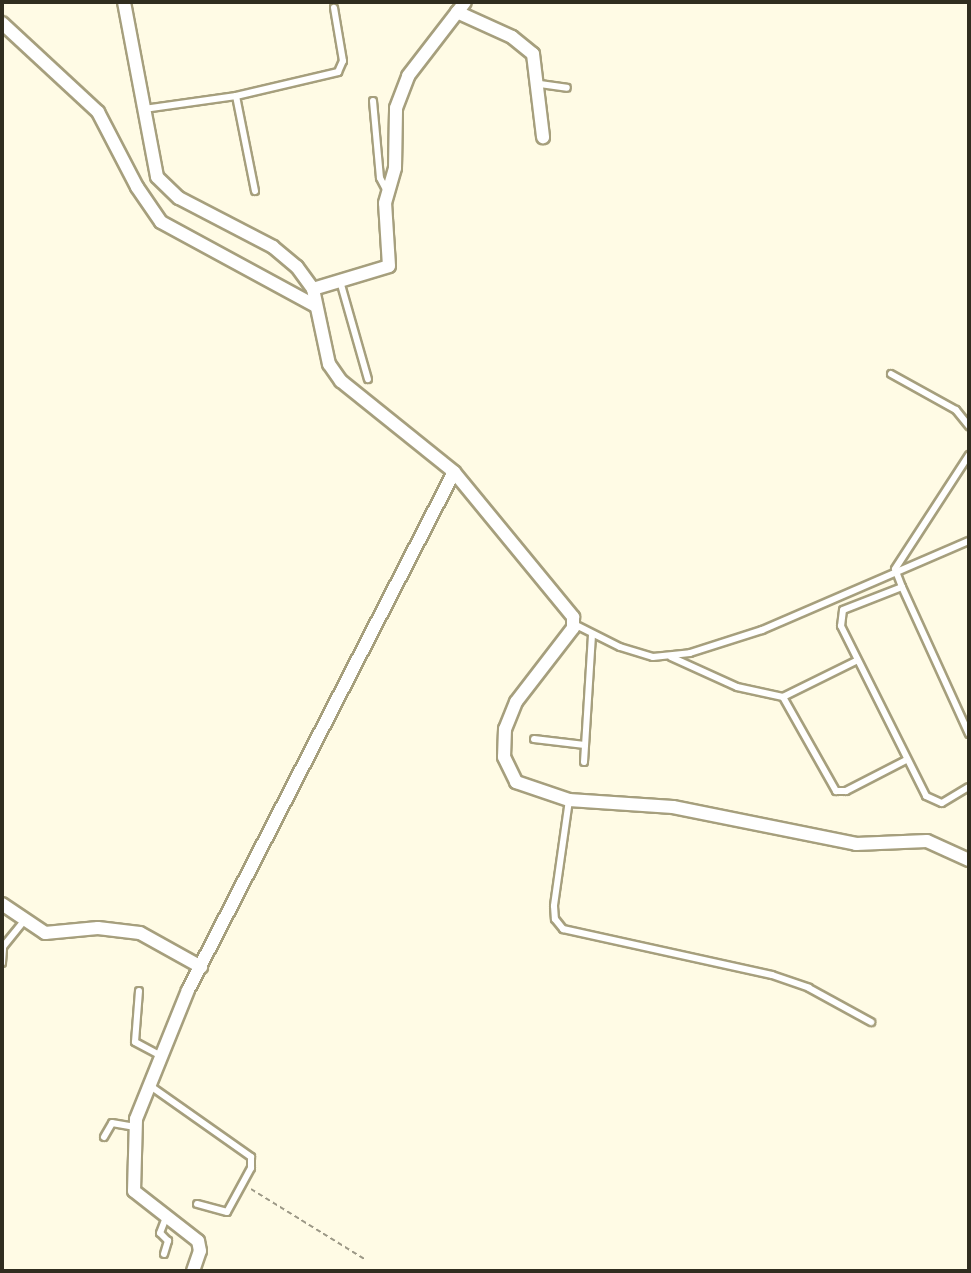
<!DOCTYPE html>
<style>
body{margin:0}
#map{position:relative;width:971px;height:1273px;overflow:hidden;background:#fffbe5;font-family:Cabin,sans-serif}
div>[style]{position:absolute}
.path>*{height:2px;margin-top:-1px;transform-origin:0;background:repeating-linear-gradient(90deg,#9c9886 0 5px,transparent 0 8.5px)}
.roads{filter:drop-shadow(2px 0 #a69f7d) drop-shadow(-2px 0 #a69f7d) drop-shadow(0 2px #a69f7d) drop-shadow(0 -2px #a69f7d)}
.lane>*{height:6px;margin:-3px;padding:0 3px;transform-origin:3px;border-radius:3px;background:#fff}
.street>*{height:12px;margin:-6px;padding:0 6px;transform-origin:6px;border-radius:6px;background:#fff}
span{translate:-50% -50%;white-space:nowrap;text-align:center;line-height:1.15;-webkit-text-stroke:7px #fffbe5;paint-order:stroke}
.frame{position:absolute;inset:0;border:4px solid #302d1f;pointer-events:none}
</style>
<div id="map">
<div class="path">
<i style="left:251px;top:1189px;width:135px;rotate:31.7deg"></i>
</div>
<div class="roads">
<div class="lane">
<i style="left:540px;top:84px;width:27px;rotate:8deg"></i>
<i style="left:236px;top:96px;width:97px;rotate:78.7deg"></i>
<i style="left:373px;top:101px;width:77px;rotate:84.8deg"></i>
<i style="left:380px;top:178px;width:15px;rotate:62deg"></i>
<i style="left:144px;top:109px;width:93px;rotate:-8deg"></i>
<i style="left:236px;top:96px;width:105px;rotate:-13.2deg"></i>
<i style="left:338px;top:72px;width:12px;rotate:-66deg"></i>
<i style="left:343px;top:61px;width:54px;rotate:-99.6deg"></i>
<i style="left:340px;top:281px;width:102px;rotate:74.1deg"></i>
<i style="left:891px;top:374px;width:74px;rotate:29deg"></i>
<i style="left:956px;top:410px;width:21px;rotate:51deg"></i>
<i style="left:902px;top:587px;width:19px;rotate:-111deg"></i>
<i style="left:895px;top:569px;width:136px;rotate:-57deg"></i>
<i style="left:574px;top:624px;width:51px;rotate:26.6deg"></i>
<i style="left:620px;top:647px;width:34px;rotate:17deg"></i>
<i style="left:653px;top:657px;width:37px;rotate:-6deg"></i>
<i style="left:690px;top:653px;width:76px;rotate:-17.7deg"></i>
<i style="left:762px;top:630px;width:225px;rotate:-23.3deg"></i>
<i style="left:671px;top:657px;width:72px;rotate:24.4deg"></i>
<i style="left:737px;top:687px;width:47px;rotate:12.3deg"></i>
<i style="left:783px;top:697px;width:81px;rotate:-26.3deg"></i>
<i style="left:783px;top:697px;width:108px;rotate:60.6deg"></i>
<i style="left:836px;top:791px;width:10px"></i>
<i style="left:846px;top:791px;width:68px;rotate:-27.3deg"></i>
<i style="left:969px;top:734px;width:162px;rotate:-114.5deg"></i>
<i style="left:902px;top:587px;width:63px;rotate:158.7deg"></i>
<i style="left:843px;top:610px;width:16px;rotate:97deg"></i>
<i style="left:841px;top:626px;width:190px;rotate:63.4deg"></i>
<i style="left:926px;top:796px;width:17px;rotate:24deg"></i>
<i style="left:942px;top:803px;width:31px;rotate:-31deg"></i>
<i style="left:534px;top:739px;width:51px;rotate:6.7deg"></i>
<i style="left:584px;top:762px;width:128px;rotate:-86.4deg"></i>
<i style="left:569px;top:800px;width:107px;rotate:98.1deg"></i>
<i style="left:554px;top:906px;width:13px;rotate:86deg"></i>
<i style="left:555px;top:919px;width:13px;rotate:51deg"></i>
<i style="left:563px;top:929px;width:214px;rotate:12.4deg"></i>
<i style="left:772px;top:975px;width:39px;rotate:19deg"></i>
<i style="left:809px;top:988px;width:71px;rotate:28.7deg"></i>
<i style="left:2px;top:948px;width:35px;rotate:-51deg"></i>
<i style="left:2px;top:963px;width:16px;rotate:-86deg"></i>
<i style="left:139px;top:991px;width:51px;rotate:94.5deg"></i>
<i style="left:135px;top:1042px;width:30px;rotate:28deg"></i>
<i style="left:149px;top:1085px;width:125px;rotate:35.2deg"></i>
<i style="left:251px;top:1157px;width:11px;rotate:90deg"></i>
<i style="left:251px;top:1168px;width:50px;rotate:118.6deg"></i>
<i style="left:227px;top:1212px;width:31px;rotate:-165deg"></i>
<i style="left:104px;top:1137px;width:16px;rotate:-60deg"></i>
<i style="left:112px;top:1123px;width:22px;rotate:10deg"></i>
<i style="left:164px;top:1254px;width:14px;rotate:-73deg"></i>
<i style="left:168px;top:1241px;width:11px;rotate:-135deg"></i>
<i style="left:160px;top:1233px;width:17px;rotate:-69deg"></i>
</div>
<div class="street">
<i style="left:124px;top:2px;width:178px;rotate:79.3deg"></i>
<i style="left:157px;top:177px;width:30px;rotate:44deg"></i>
<i style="left:179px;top:198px;width:106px;rotate:27.5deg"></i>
<i style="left:273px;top:247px;width:31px;rotate:40deg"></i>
<i style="left:297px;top:267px;width:27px;rotate:54deg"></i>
<i style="left:313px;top:289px;width:77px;rotate:78deg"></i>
<i style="left:329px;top:364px;width:21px;rotate:55deg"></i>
<i style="left:341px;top:381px;width:145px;rotate:38.8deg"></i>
<i style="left:454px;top:472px;width:188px;rotate:50.6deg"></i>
<i style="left:573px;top:617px;width:11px;rotate:90deg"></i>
<i style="left:573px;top:628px;width:93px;rotate:127.6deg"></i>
<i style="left:516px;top:702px;width:29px;rotate:112deg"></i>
<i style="left:505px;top:729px;width:28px;rotate:92deg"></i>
<i style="left:504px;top:757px;width:28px;rotate:64deg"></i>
<i style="left:516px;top:782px;width:56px;rotate:18.8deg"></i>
<i style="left:569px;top:800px;width:104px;rotate:3.9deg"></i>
<i style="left:673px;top:807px;width:187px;rotate:11.4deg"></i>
<i style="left:856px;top:844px;width:71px;rotate:-2.4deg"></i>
<i style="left:927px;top:841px;width:46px;rotate:24.3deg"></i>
<i style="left:457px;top:12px;width:60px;rotate:24.4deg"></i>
<i style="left:512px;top:37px;width:27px;rotate:39deg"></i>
<i style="left:533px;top:54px;width:84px;rotate:83.1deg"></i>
<i style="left:2px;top:23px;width:131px;rotate:42.8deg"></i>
<i style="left:98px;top:112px;width:85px;rotate:62.5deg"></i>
<i style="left:137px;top:187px;width:42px;rotate:55.6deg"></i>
<i style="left:161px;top:222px;width:176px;rotate:28.5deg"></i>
<i style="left:313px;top:289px;width:79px;rotate:-16.8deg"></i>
<i style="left:389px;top:266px;width:63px;rotate:-93.6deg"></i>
<i style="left:385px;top:203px;width:36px;rotate:-74deg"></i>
<i style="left:395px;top:168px;width:60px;rotate:-89deg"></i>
<i style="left:396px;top:108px;width:34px;rotate:-69deg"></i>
<i style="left:408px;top:76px;width:93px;rotate:-52.4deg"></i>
<i style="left:2px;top:904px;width:52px;rotate:34deg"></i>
<i style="left:45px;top:933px;width:53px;rotate:-5.4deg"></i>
<i style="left:98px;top:928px;width:42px;rotate:6.8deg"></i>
<i style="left:140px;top:933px;width:70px;rotate:29.1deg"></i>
<i style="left:193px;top:1271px;width:21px;rotate:-71deg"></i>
<i style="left:200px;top:1251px;width:10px;rotate:-101deg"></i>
<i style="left:198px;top:1241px;width:81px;rotate:-142deg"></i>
<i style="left:134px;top:1191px;width:72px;rotate:-88.4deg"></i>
<i style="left:136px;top:1119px;width:139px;rotate:-68deg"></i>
<i style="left:188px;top:990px;width:582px;rotate:-62.82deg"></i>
</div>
</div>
<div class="frame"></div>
</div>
